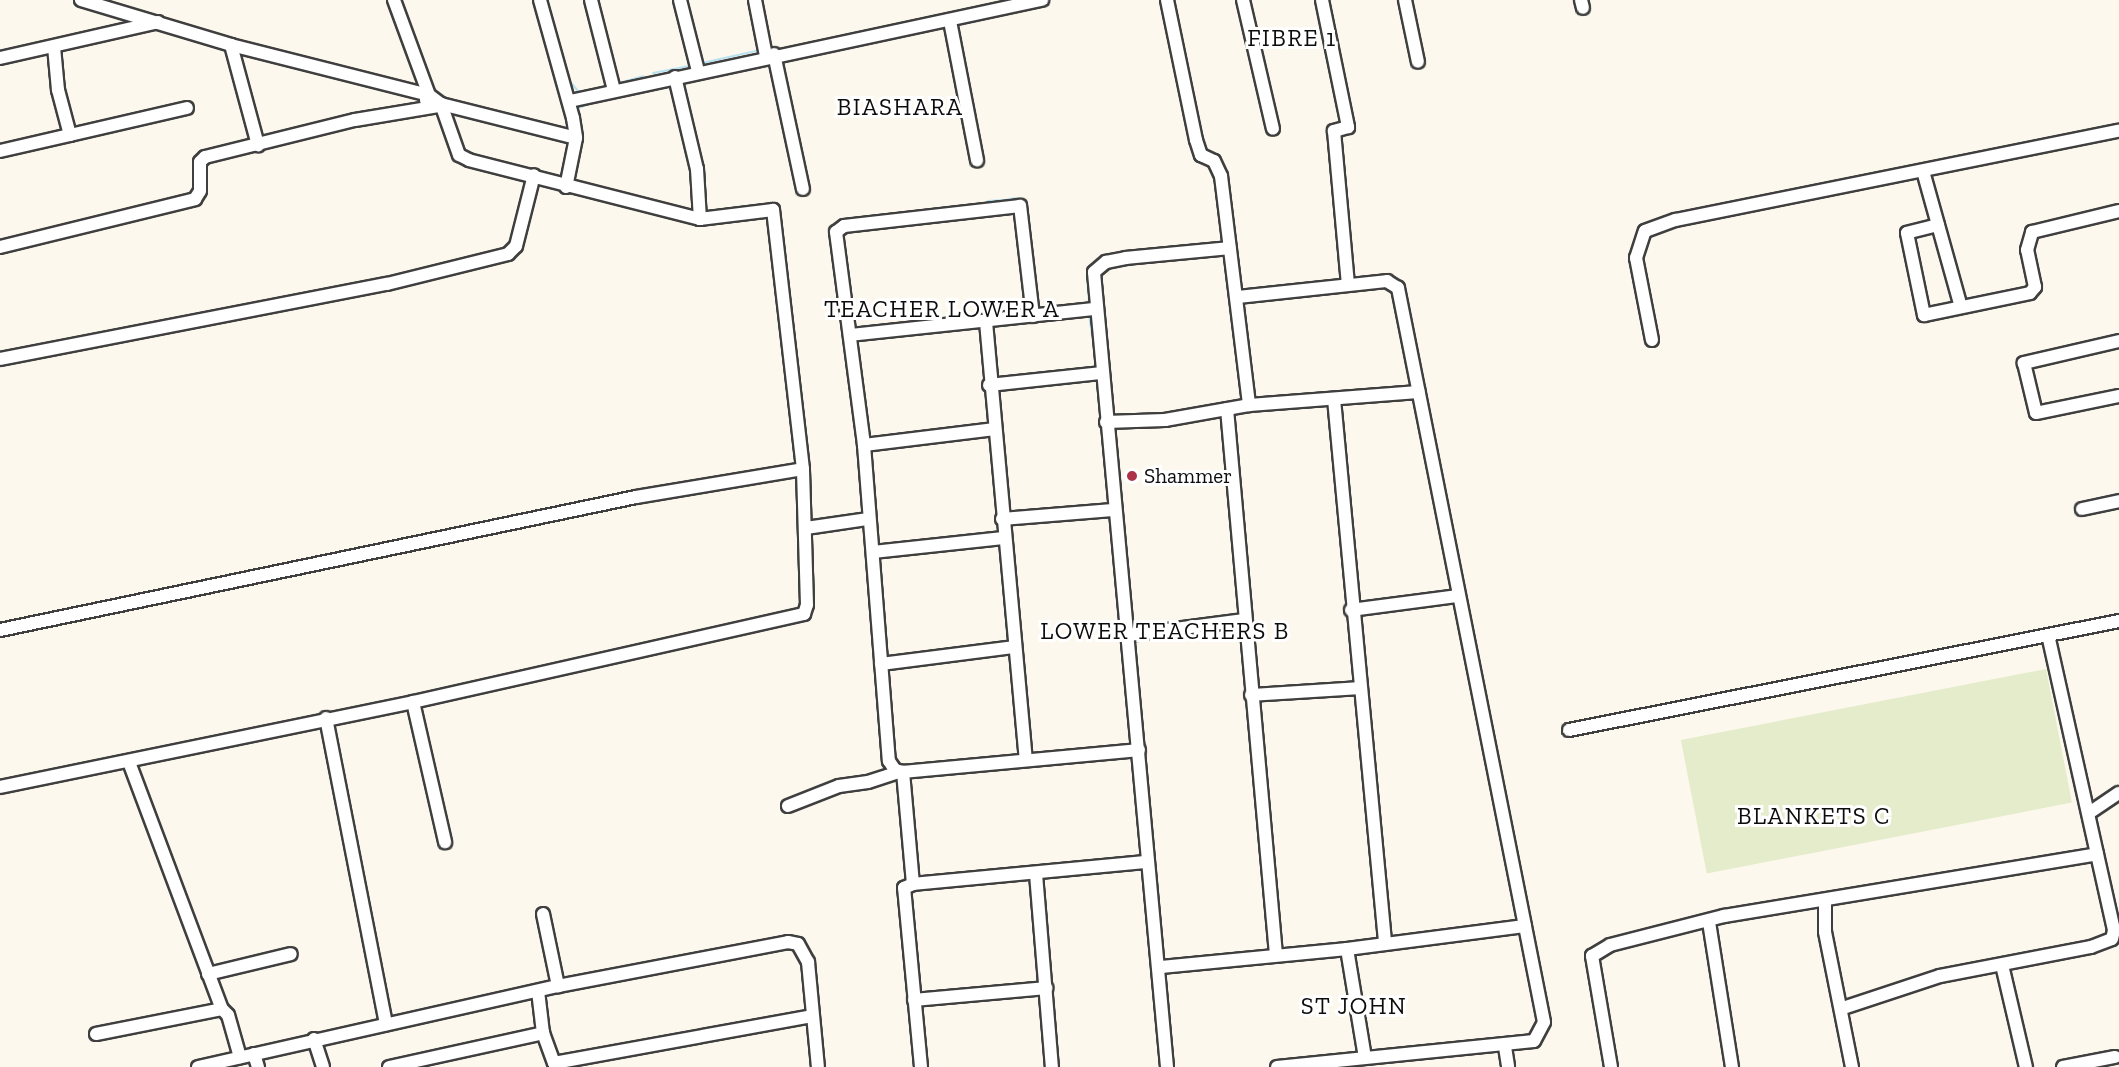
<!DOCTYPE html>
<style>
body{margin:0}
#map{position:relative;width:2119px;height:1067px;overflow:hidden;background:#fdf8ed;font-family:"Zilla Slab",serif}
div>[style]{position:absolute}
.pitch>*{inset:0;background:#e5eccb;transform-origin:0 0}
.stream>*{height:2px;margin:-1px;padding:0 1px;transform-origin:1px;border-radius:1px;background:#b6e1f0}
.roads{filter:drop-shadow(2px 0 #3f3f3f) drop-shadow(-2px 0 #3f3f3f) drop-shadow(0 2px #3f3f3f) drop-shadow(0 -2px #3f3f3f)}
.minor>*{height:12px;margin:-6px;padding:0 6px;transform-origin:6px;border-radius:6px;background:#fff}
.dots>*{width:16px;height:16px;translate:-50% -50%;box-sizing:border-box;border:3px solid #fff;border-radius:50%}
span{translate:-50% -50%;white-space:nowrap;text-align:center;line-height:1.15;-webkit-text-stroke:6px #fff;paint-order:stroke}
.poi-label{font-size:21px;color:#0c0c0c}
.left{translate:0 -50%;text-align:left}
.quarter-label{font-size:24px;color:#0c0c0c;letter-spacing:1.5px}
</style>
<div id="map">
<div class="pitch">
<i style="left:2046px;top:669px;width:136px;height:372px;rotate:79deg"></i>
</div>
<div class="stream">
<i style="left:702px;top:63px;width:59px;rotate:-12.6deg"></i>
<i style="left:564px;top:67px;width:8px;rotate:60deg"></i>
<i style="left:653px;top:73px;width:36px;rotate:-11deg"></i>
<i style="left:619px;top:83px;width:25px;rotate:-16deg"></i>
<i style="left:572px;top:84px;width:11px;rotate:49deg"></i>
<i style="left:579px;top:92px;width:31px;rotate:-11deg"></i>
<i style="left:578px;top:108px;width:18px;rotate:-19deg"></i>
<i style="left:1008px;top:199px;width:10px;rotate:-6deg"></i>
<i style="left:988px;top:201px;width:15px;rotate:-4deg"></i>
<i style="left:1116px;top:266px;width:16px;rotate:-4deg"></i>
<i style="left:1089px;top:303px;width:29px;rotate:-94deg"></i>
<i style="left:1087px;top:274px;width:9px;rotate:-69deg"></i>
<i style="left:1089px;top:315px;width:48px;rotate:81.5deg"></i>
<i style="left:1130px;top:605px;width:21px;rotate:79deg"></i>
<i style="left:1135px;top:639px;width:47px;rotate:85.1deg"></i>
<i style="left:1139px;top:689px;width:8px;rotate:83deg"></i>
<i style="left:1140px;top:700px;width:15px;rotate:86deg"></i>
<i style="left:1142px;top:734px;width:9px;rotate:77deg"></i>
<i style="left:1168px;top:1007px;width:60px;rotate:85.2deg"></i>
</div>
<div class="roads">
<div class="minor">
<i style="left:81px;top:0;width:157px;rotate:16.7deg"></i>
<i style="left:231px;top:45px;width:204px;rotate:14.2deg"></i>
<i style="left:429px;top:95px;width:15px;rotate:37deg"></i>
<i style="left:441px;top:104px;width:139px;rotate:14.1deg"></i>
<i style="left:394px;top:0;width:101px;rotate:69.8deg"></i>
<i style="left:429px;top:95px;width:6px;rotate:121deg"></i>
<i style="left:540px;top:0;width:123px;rotate:74.4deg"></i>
<i style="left:573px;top:118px;width:20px;rotate:81deg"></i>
<i style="left:576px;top:138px;width:50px;rotate:101.5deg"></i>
<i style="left:591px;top:0;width:93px;rotate:75.7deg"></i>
<i style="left:680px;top:0;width:73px;rotate:75.8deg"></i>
<i style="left:755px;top:0;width:57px;rotate:78.9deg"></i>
<i style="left:1167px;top:0;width:143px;rotate:78.3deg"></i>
<i style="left:1196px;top:140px;width:16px;rotate:72deg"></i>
<i style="left:1201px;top:155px;width:14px;rotate:25deg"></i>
<i style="left:1214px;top:161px;width:17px;rotate:65deg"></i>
<i style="left:1221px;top:176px;width:231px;rotate:83deg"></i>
<i style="left:1243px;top:0;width:132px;rotate:76.9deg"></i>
<i style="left:1322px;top:0;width:130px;rotate:78.4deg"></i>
<i style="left:1348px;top:127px;width:15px;rotate:164deg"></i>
<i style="left:1334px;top:131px;width:154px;rotate:84.8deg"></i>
<i style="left:1405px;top:0;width:63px;rotate:78.2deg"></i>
<i style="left:1581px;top:0;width:8px;rotate:76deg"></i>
<i style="left:950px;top:21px;width:142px;rotate:79deg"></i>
<i style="left:231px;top:45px;width:104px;rotate:74.9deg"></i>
<i style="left:774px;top:54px;width:138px;rotate:77.9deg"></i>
<i style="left:0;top:58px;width:162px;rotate:-12.8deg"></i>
<i style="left:675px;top:77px;width:95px;rotate:76.6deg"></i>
<i style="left:697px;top:169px;width:50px;rotate:86.6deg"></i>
<i style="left:570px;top:101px;width:483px;rotate:-12.1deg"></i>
<i style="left:70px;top:135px;width:120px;rotate:-13deg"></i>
<i style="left:0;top:151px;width:72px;rotate:-12.9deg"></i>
<i style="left:70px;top:135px;width:47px;rotate:-104.9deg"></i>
<i style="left:58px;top:90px;width:43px;rotate:-95.3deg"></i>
<i style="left:1923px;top:171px;width:141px;rotate:74.4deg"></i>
<i style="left:1938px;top:225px;width:32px;rotate:166deg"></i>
<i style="left:1907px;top:233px;width:84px;rotate:78.3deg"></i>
<i style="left:1924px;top:315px;width:108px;rotate:-11.7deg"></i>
<i style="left:2030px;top:293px;width:8px;rotate:-50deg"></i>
<i style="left:2035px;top:287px;width:38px;rotate:-102deg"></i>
<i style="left:2027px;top:250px;width:19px;rotate:-74deg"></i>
<i style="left:2032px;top:232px;width:89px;rotate:-13.6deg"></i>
<i style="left:0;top:247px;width:201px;rotate:-13.8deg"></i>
<i style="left:195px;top:199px;width:9px;rotate:-58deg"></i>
<i style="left:200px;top:191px;width:29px;rotate:-90deg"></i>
<i style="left:200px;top:162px;width:7px;rotate:-45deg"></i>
<i style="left:205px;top:157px;width:154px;rotate:-13.9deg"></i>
<i style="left:355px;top:120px;width:86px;rotate:-9.4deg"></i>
<i style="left:1033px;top:316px;width:111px;rotate:-96.7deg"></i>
<i style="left:1020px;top:206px;width:177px;rotate:173.5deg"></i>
<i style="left:844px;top:226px;width:10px;rotate:143deg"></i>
<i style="left:836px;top:232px;width:215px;rotate:82.5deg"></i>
<i style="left:864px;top:445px;width:317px;rotate:85.5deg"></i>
<i style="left:889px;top:761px;width:11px;rotate:56deg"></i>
<i style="left:895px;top:770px;width:8px;rotate:14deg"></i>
<i style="left:903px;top:772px;width:237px;rotate:-5.3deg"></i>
<i style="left:986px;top:322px;width:439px;rotate:84.8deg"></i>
<i style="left:850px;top:335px;width:246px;rotate:-6.1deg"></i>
<i style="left:1652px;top:340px;width:84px;rotate:-101deg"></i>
<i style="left:1636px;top:258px;width:28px;rotate:-72deg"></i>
<i style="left:1645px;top:231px;width:33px;rotate:-20deg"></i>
<i style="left:1676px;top:220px;width:452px;rotate:-11.4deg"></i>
<i style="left:2119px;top:341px;width:98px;rotate:167deg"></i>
<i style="left:2024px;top:363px;width:51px;rotate:76.5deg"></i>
<i style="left:2036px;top:413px;width:85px;rotate:-11.6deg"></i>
<i style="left:0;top:359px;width:394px;rotate:-11deg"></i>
<i style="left:387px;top:284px;width:125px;rotate:-13.9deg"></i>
<i style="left:508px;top:254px;width:11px;rotate:-45deg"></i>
<i style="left:516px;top:246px;width:73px;rotate:-75.8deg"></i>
<i style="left:989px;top:385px;width:114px;rotate:-6.1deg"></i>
<i style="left:1334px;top:399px;width:545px;rotate:84.63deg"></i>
<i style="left:1227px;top:409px;width:548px;rotate:84.87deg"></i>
<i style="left:1106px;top:422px;width:59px;rotate:-1.9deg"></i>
<i style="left:1165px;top:420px;width:85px;rotate:-10.1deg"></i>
<i style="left:1249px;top:405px;width:170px;rotate:-4.4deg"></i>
<i style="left:864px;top:445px;width:132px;rotate:-7deg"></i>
<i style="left:2082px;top:509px;width:38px;rotate:-12deg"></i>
<i style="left:1002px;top:519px;width:111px;rotate:-4.6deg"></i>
<i style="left:806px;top:528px;width:63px;rotate:-8.3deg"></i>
<i style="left:873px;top:552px;width:131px;rotate:-6.1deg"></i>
<i style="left:1351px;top:610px;width:108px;rotate:-7.5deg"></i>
<i style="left:0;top:630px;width:650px;rotate:-11.81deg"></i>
<i style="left:636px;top:497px;width:169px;rotate:-9.5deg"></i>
<i style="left:1129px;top:635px;width:116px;rotate:-7.4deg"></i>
<i style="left:881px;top:664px;width:133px;rotate:-7.3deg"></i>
<i style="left:1251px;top:695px;width:108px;rotate:-3.7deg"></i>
<i style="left:413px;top:702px;width:144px;rotate:77.1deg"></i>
<i style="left:326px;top:718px;width:312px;rotate:78.9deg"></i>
<i style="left:1569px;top:730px;width:561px;rotate:-11.21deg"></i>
<i style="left:129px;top:762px;width:264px;rotate:69.4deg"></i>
<i style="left:903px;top:772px;width:112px;rotate:84.9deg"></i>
<i style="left:0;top:787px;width:422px;rotate:-11.6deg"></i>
<i style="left:413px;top:702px;width:401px;rotate:-12.7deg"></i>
<i style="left:804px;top:614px;width:9px;rotate:-72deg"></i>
<i style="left:807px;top:605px;width:136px;rotate:-91.7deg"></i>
<i style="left:803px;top:469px;width:261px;rotate:-96.6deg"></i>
<i style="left:773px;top:210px;width:74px;rotate:173deg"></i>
<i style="left:700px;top:219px;width:238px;rotate:-165.7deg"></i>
<i style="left:469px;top:160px;width:11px;rotate:-153deg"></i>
<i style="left:459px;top:155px;width:54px;rotate:-109.4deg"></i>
<i style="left:788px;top:806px;width:55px;rotate:-21.4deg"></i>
<i style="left:839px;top:786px;width:29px;rotate:-8deg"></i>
<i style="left:868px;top:782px;width:32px;rotate:-18deg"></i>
<i style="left:2089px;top:813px;width:36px;rotate:-34deg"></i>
<i style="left:1036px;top:874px;width:194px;rotate:85.3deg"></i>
<i style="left:1825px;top:902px;width:30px;rotate:90deg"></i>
<i style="left:1825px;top:932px;width:138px;rotate:78.7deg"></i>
<i style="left:543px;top:914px;width:74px;rotate:78.2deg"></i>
<i style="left:1709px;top:922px;width:147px;rotate:81deg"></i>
<i style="left:1347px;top:949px;width:110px;rotate:80.6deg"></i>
<i style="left:2002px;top:965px;width:105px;rotate:76.8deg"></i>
<i style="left:1161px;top:967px;width:187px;rotate:-5.5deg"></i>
<i style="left:1347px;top:949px;width:179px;rotate:-7.4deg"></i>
<i style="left:1525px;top:926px;width:651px;rotate:-101.26deg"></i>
<i style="left:1398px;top:288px;width:13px;rotate:-148deg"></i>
<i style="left:1387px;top:281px;width:151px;rotate:173.9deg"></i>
<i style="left:208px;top:974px;width:85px;rotate:-13.5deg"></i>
<i style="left:538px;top:991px;width:42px;rotate:83.2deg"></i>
<i style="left:543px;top:1033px;width:32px;rotate:70deg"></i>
<i style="left:554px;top:1063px;width:262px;rotate:-10.3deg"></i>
<i style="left:914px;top:1000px;width:133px;rotate:-5.2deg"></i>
<i style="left:1843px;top:1008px;width:102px;rotate:-18.3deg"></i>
<i style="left:1940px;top:976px;width:154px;rotate:-10.9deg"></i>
<i style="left:2091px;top:947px;width:22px;rotate:-21deg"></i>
<i style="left:2112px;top:939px;width:9px;rotate:-77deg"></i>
<i style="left:2114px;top:930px;width:302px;rotate:-102.6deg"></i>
<i style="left:96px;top:1034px;width:128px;rotate:-11.2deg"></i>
<i style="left:222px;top:1009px;width:8px;rotate:45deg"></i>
<i style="left:228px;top:1015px;width:44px;rotate:74.1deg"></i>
<i style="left:314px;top:1039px;width:29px;rotate:72deg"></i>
<i style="left:1505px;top:1047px;width:20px;rotate:81deg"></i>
<i style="left:254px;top:1054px;width:14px;rotate:73deg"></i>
<i style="left:198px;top:1067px;width:369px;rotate:-12.7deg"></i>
<i style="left:558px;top:986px;width:234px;rotate:-10.8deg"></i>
<i style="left:788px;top:942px;width:10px;rotate:11deg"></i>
<i style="left:798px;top:944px;width:21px;rotate:61deg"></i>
<i style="left:808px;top:962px;width:105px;rotate:84.6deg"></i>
<i style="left:389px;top:1067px;width:158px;rotate:-12.4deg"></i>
<i style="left:921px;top:1067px;width:180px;rotate:-95.4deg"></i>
<i style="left:904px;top:888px;width:10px;rotate:-24deg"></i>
<i style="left:913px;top:884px;width:235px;rotate:-5.4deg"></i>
<i style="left:1167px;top:1067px;width:798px;rotate:-95.25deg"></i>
<i style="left:1094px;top:272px;width:16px;rotate:-40deg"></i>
<i style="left:1106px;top:262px;width:20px;rotate:-11deg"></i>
<i style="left:1126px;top:258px;width:104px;rotate:-5.5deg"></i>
<i style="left:1277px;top:1067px;width:258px;rotate:-5.8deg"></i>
<i style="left:1534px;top:1041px;width:21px;rotate:-62deg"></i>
<i style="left:1544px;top:1022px;width:98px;rotate:-101.2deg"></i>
<i style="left:1611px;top:1067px;width:113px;rotate:-99.7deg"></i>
<i style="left:1592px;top:956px;width:21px;rotate:-31deg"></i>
<i style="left:1610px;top:945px;width:118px;rotate:-14.3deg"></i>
<i style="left:1724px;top:916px;width:378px;rotate:-9.4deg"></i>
<i style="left:2063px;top:1067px;width:53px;rotate:-10.9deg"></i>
</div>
</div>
<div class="dots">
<i style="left:1132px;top:476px;background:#ae3247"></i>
</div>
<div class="poi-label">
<span class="left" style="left:1144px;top:476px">Shammer</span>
</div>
<div class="quarter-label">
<span style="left:1292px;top:38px">FIBRE 1</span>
<span style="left:900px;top:107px">BIASHARA</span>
<span style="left:942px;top:309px">TEACHER LOWER A</span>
<span style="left:1165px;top:631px">LOWER TEACHERS B</span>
<span style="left:1814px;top:816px">BLANKETS C</span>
<span style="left:1354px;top:1006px">ST JOHN</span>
</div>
</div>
